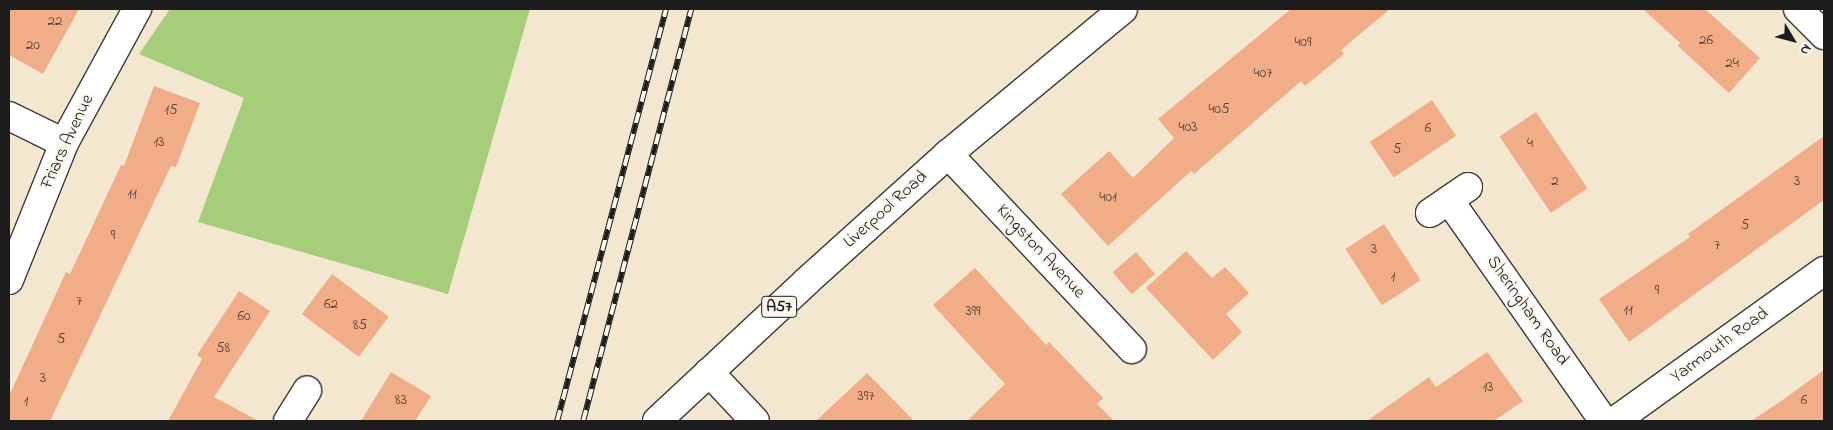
<!DOCTYPE html>
<style>
body{margin:0}
#map{position:relative;width:1833px;height:430px;overflow:hidden;background:#f3e8cf;font-family:"Indie Flower",sans-serif}
div>[style]{position:absolute}
.green>*{inset:0;background:#a6ce7a}
.building>*{inset:0;background:#f1ac88;transform-origin:0 0}
.roads{filter:drop-shadow(1px 0 #3c3b37) drop-shadow(-1px 0 #3c3b37) drop-shadow(0 1px #3c3b37) drop-shadow(0 -1px #3c3b37)}
.minor>*{height:28px;margin:-14px;padding:0 14px;transform-origin:14px;border-radius:14px;background:#fff}
.trunk>*{height:28px;margin:-14px;padding:0 14px;transform-origin:14px;border-radius:14px;background:#fff}
.rail>*{height:5.5px;margin-top:-2.75px;transform-origin:0;background:repeating-linear-gradient(90deg,#fbf7ec 0 11px,#1c1c1c 0 22px);box-sizing:border-box;border-block:1px solid #1c1c1c}
span{translate:-50% -50%;white-space:nowrap;text-align:center;line-height:1.15;-webkit-text-stroke:4.5px #fbf7ec;paint-order:stroke}
.number-label{font-size:15px;color:#514037}
.number-label span{-webkit-text-stroke-width:0}
.shield-label span{padding:1px 4px;background:#fbf7ec;border:1px solid;border-radius:4px;-webkit-text-stroke-width:0}
.shield-label{font-size:16px;color:#1c1c1c;font-weight:700}
.street-label{font-size:18px;color:#1c1c1c}
.frame{position:absolute;inset:0;border:10px solid #1c1c1c;pointer-events:none}
.north{position:absolute;left:1768px;top:15px;width:50px;height:50px;-webkit-text-stroke:4px #fbf7ec;paint-order:stroke;rotate:127deg;font-size:14px;font-weight:700;line-height:20px;text-align:center;color:#1c1c1c}
.north::after{content:'';display:block;margin:auto;width:18px;height:22px;background:#1c1c1c;clip-path:polygon(50% 0,100% 100%,50% 72%,0 100%)}
</style>
<div id="map">
<div class="green">
<i style="clip-path:polygon(170px 9px,530px 9px,448px 294px,198px 222px,244px 98px,139px 54px)"></i>
</div>
<div class="building">
<i style="clip-path:polygon(9px 9px,79px 9px,43px 74px,9px 55px)"></i>
<i style="clip-path:polygon(1291px 9px,1390px 9px,1341px 50px,1344px 54px,1305px 86px,1301px 81px,1194px 174px,1191px 171px,1108px 246px,1061px 194px,1109px 151px,1133px 178px,1174px 138px,1158px 119px)"></i>
<i style="clip-path:polygon(1643px 9px,1705px 9px,1760px 58px,1729px 93px,1678px 46px,1680px 43px)"></i>
<i style="clip-path:polygon(154px 86px,200px 103px,176px 167px,171px 166px,50px 421px,9px 421px,9px 396px,66px 272px,70px 274px,121px 165px,124px 166px)"></i>
<i style="left:1432px;top:100px;width:43px;height:75px;rotate:56deg"></i>
<i style="left:1536px;top:112px;width:92px;height:44px;rotate:56deg"></i>
<i style="clip-path:polygon(1824px 136px,1824px 200px,1629px 342px,1599px 299px,1690px 237px,1688px 234px)"></i>
<i style="left:1384px;top:224px;width:67px;height:46px;rotate:57deg"></i>
<i style="clip-path:polygon(1186px 251px,1212px 278px,1225px 267px,1249px 293px,1226px 314px,1242px 332px,1213px 360px,1146px 288px)"></i>
<i style="left:1136px;top:252px;width:29px;height:31px;rotate:49deg"></i>
<i style="clip-path:polygon(975px 268px,1046px 345px,1049px 342px,1103px 398px,1097px 404px,1114px 421px,967px 421px,1005px 384px,933px 305px)"></i>
<i style="left:332px;top:274px;width:71px;height:50px;rotate:37deg"></i>
<i style="clip-path:polygon(239px 291px,270px 311px,214px 397px,259px 421px,168px 421px,202px 359px,197px 355px)"></i>
<i style="clip-path:polygon(1487px 352px,1523px 401px,1494px 421px,1367px 421px,1429px 377px,1436px 387px)"></i>
<i style="clip-path:polygon(1824px 370px,1824px 421px,1751px 421px,1784px 399px)"></i>
<i style="clip-path:polygon(391px 372px,431px 396px,415px 421px,361px 421px)"></i>
<i style="clip-path:polygon(867px 373px,914px 421px,816px 421px)"></i>
</div>
<div class="roads">
<div class="minor">
<i style="left:1798px;top:9px;width:37px;rotate:45deg"></i>
<i style="left:9px;top:116px;width:61px;rotate:26.1deg"></i>
<i style="left:948px;top:154px;width:268px;rotate:46.7deg"></i>
<i style="left:1449px;top:200px;width:270px;rotate:55deg"></i>
<i style="left:1430px;top:213px;width:46px;rotate:-34.4deg"></i>
<i style="left:9px;top:280px;width:148px;rotate:-68.1deg"></i>
<i style="left:64px;top:143px;width:153px;rotate:-61.4deg"></i>
<i style="left:709px;top:372px;width:67px;rotate:46.8deg"></i>
<i style="left:288px;top:421px;width:36px;rotate:-58deg"></i>
<i style="left:1615px;top:421px;width:257px;rotate:-35.7deg"></i>
</div>
<div class="trunk">
<i style="left:657px;top:421px;width:205px;rotate:-43deg"></i>
<i style="left:807px;top:281px;width:190px;rotate:-42deg"></i>
<i style="left:948px;top:154px;width:227px;rotate:-39.6deg"></i>
</div>
</div>
<div class="rail">
<i style="left:557px;top:421px;width:426px;rotate:-75.2deg"></i>
<i style="left:583px;top:421px;width:426px;rotate:-75.3deg"></i>
</div>
<div class="number-label">
<span style="left:55px;top:22px">22</span>
<span style="left:1706px;top:41px">26</span>
<span style="left:1303px;top:43px">409</span>
<span style="left:33px;top:46px">20</span>
<span style="left:1732px;top:64px">24</span>
<span style="left:1263px;top:74px">407</span>
<span style="left:1219px;top:110px">405</span>
<span style="left:171px;top:111px">15</span>
<span style="left:1188px;top:128px">403</span>
<span style="left:1428px;top:129px">6</span>
<span style="left:159px;top:143px">13</span>
<span style="left:1530px;top:144px">4</span>
<span style="left:1397px;top:150px">5</span>
<span style="left:1555px;top:182px">2</span>
<span style="left:1797px;top:182px">3</span>
<span style="left:132px;top:195px">11</span>
<span style="left:1108px;top:198px">401</span>
<span style="left:1745px;top:226px">5</span>
<span style="left:113px;top:236px">9</span>
<span style="left:1717px;top:246px">7</span>
<span style="left:1374px;top:250px">3</span>
<span style="left:1393px;top:278px">1</span>
<span style="left:1657px;top:291px">9</span>
<span style="left:79px;top:302px">7</span>
<span style="left:331px;top:305px">62</span>
<span style="left:1628px;top:311px">11</span>
<span style="left:973px;top:312px">399</span>
<span style="left:244px;top:317px">60</span>
<span style="left:360px;top:326px">85</span>
<span style="left:61px;top:340px">5</span>
<span style="left:223px;top:349px">58</span>
<span style="left:43px;top:379px">3</span>
<span style="left:1488px;top:388px">13</span>
<span style="left:866px;top:397px">397</span>
<span style="left:401px;top:401px">83</span>
<span style="left:1804px;top:401px">6</span>
<span style="left:26px;top:402px">1</span>
</div>
<div class="shield-label">
<span style="left:779px;top:307px">A57</span>
</div>
<div class="street-label">
<span style="left:68px;top:142px;rotate:-65deg">Friars Avenue</span>
<span style="left:886px;top:210px;rotate:-42deg">Liverpool Road</span>
<span style="left:1040px;top:252px;rotate:47deg">Kingston Avenue</span>
<span style="left:1527px;top:311px;rotate:55deg">Sheringham Road</span>
<span style="left:1720px;top:346px;rotate:-36deg">Yarmouth Road</span>
</div>
<div class="frame"></div>
<div class="north">N</div>
</div>
